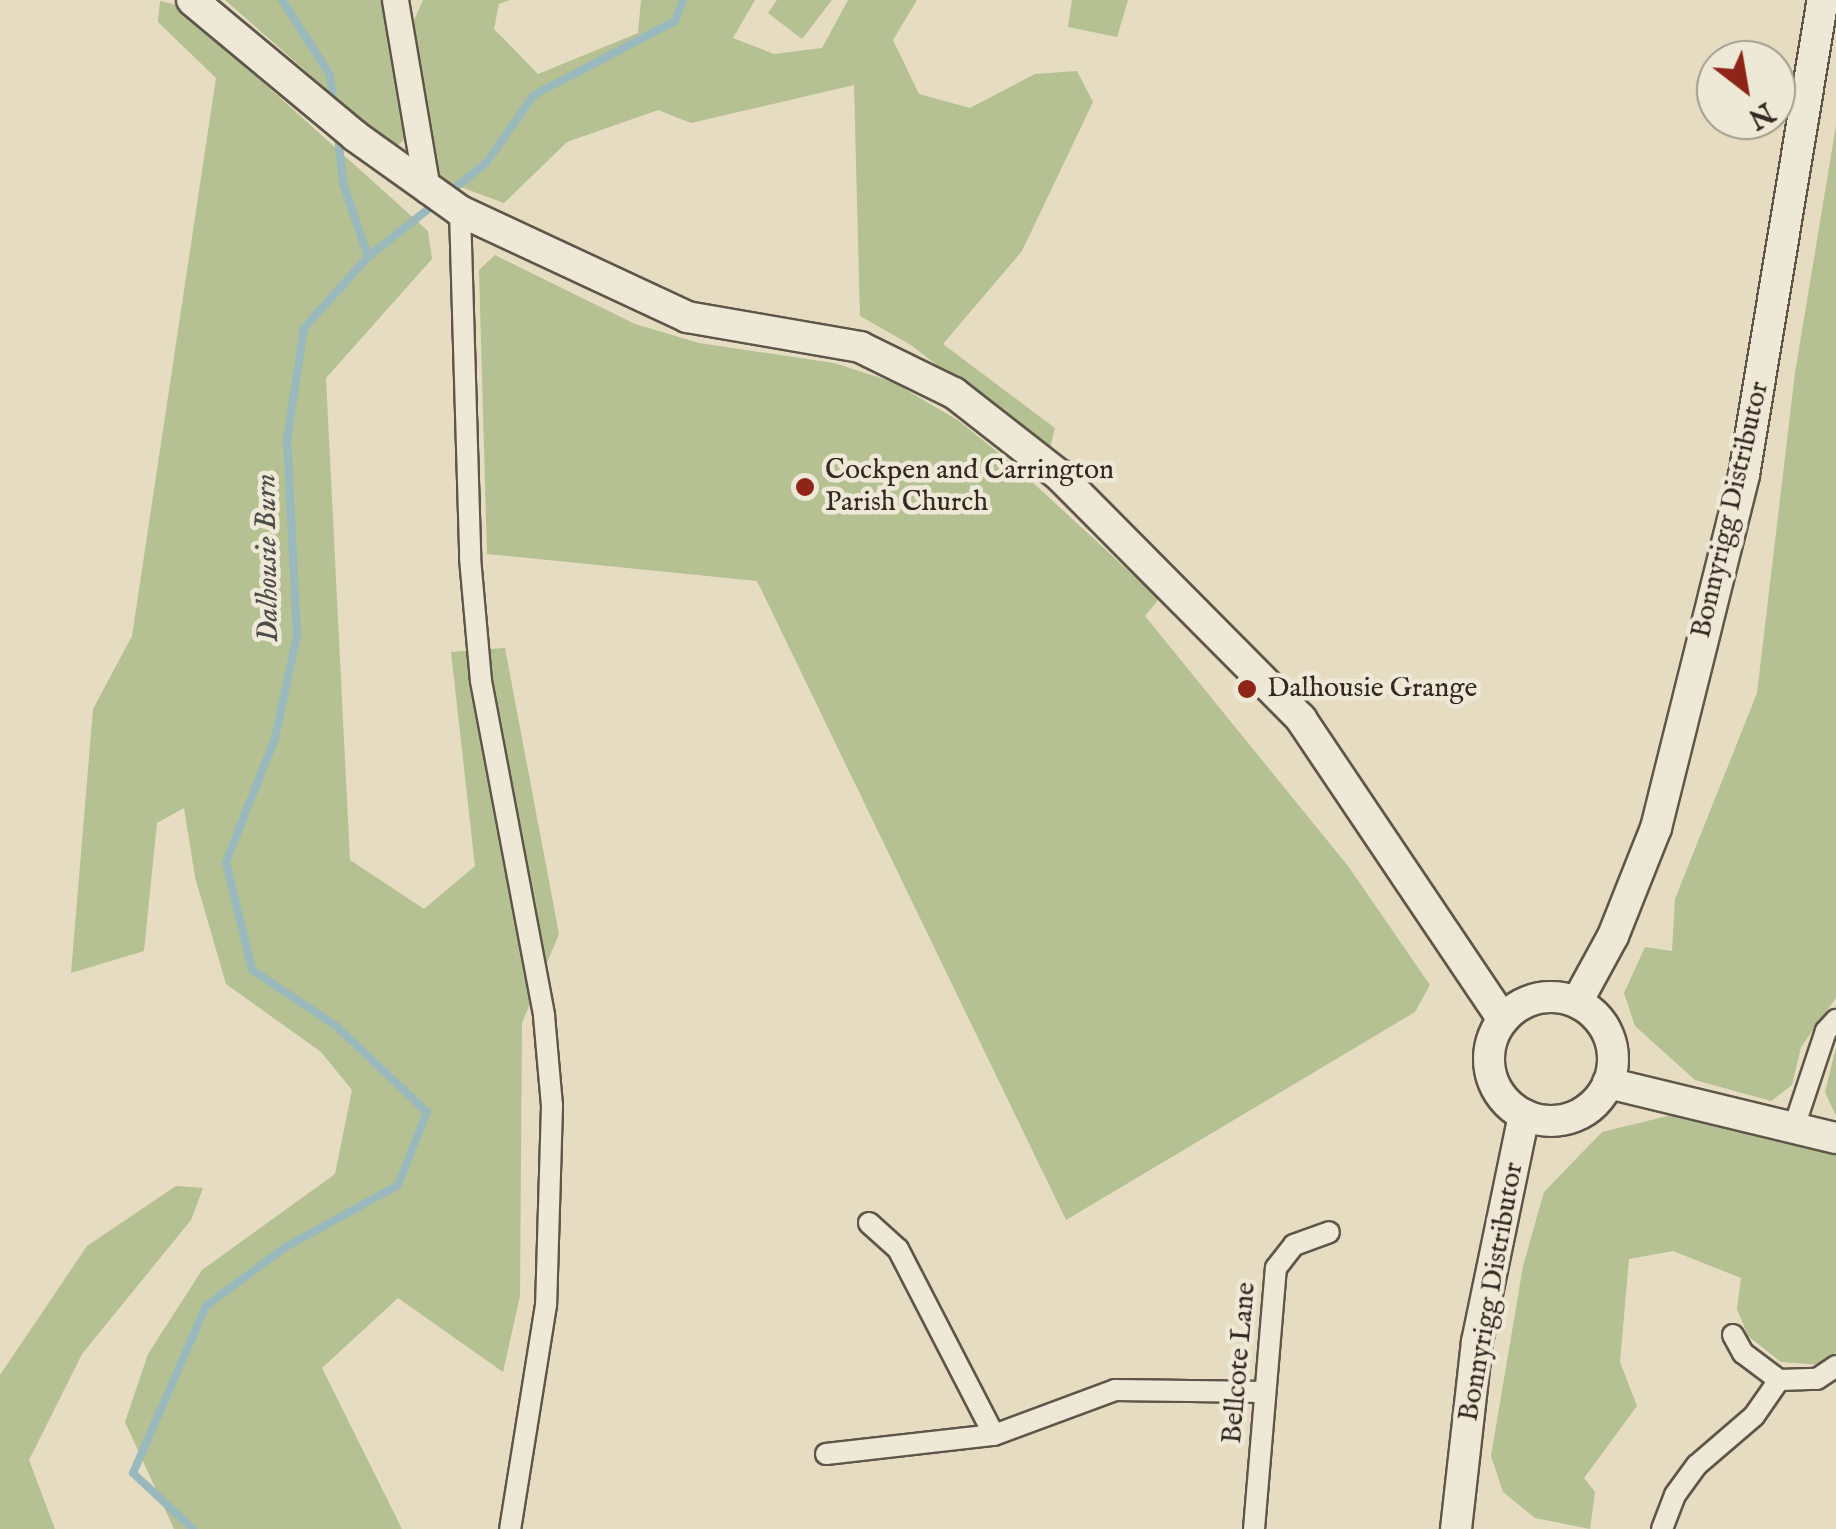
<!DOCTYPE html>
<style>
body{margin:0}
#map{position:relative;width:1836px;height:1529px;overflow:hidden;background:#e5dcc1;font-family:"IM FELL English",serif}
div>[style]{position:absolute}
.green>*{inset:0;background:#b5c093}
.stream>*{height:8px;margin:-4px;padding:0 4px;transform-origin:4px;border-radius:4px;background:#99b9bc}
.roads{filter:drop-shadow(2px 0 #5f5649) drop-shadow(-2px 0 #5f5649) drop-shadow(0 2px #5f5649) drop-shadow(0 -2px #5f5649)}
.minor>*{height:20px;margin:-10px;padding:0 10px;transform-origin:10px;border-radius:10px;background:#eee8d7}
.tertiary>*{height:25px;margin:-12.5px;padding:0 12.5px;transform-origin:12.5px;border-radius:12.5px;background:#eee8d7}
.secondary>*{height:30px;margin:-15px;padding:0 15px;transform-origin:15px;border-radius:15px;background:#eee8d7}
.secondary>.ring{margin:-15px;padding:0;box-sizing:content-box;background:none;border:30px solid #eee8d7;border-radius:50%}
.dots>*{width:28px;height:28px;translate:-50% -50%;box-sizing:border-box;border:5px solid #eee8d7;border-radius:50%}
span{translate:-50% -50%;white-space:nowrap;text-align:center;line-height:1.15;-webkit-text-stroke:9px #eee8d7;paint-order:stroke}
.poi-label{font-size:28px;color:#322921}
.left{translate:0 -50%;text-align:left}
.street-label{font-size:28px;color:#322921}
.water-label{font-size:30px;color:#4c4d48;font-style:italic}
.north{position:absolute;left:1696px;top:40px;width:100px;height:100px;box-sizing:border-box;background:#eee8d7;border:2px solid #a39c8e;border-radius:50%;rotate:149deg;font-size:28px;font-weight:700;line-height:40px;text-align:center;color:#322921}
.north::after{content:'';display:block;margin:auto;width:35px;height:45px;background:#8f2418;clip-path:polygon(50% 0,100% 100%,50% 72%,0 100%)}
</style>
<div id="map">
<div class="green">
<i style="clip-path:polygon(225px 0,381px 0,405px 139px,394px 149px)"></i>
<i style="clip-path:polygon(423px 0,510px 0,499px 4px,494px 29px,538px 74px,638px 33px,641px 0,755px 0,733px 38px,774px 54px,822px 48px,848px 0,917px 0,893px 40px,919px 94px,970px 108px,1035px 74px,1077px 71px,1093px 102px,1022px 251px,943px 344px,1055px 428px,1049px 453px,911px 345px,860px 316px,854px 85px,691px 123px,658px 110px,567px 142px,504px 203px,439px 179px,406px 38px)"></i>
<i style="clip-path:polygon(777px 0,832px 0,802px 39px,768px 13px)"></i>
<i style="clip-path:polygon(1072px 0,1128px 0,1117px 37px,1068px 27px)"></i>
<i style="clip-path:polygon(160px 1px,177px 5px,428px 231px,432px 259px,326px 378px,350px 860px,424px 909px,475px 866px,451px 652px,505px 648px,559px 934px,522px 1023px,520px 1296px,503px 1372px,398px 1298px,322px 1368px,402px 1529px,174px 1529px,125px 1422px,148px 1354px,202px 1270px,335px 1174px,352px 1090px,321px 1052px,226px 984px,195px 877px,184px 808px,157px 823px,144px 951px,71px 973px,93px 709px,132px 636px,216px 78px,158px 22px)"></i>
<i style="clip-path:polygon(1836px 125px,1836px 998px,1801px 1047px,1792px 1085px,1771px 1101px,1695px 1080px,1635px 1026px,1624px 993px,1645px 947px,1672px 951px,1675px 899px,1757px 693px,1795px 373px)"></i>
<i style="clip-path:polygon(495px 255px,635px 324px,699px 343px,834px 363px,893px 382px,959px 421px,1017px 468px,1159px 599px,1145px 616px,1348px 866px,1430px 985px,1415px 1012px,1066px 1220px,757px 581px,487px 554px,479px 270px)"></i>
<i style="clip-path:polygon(1836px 1047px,1836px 1116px,1825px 1092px)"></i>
<i style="clip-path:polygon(1688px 1111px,1836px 1149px,1836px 1353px,1822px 1365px,1781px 1362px,1748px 1336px,1737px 1309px,1741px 1278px,1673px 1251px,1629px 1259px,1620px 1362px,1637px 1406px,1584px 1478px,1595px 1492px,1590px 1529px,1535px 1518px,1503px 1492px,1491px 1456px,1523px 1266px,1544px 1192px,1602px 1132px)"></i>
<i style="clip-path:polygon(176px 1186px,203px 1188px,191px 1220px,82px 1354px,29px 1460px,55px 1529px,0 1529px,0 1375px,87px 1246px)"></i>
</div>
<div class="stream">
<i style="left:282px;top:0;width:89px;rotate:57.4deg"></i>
<i style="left:330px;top:75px;width:31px;rotate:83deg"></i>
<i style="left:338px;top:135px;width:48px;rotate:84.1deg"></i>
<i style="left:343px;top:183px;width:78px;rotate:71.3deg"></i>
<i style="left:447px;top:194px;width:50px;rotate:-38.5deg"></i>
<i style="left:486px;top:163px;width:83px;rotate:-54.8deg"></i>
<i style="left:534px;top:95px;width:159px;rotate:-27.7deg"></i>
<i style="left:675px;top:21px;width:22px;rotate:-69deg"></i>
<i style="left:193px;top:1529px;width:82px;rotate:-137deg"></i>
<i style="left:133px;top:1473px;width:182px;rotate:-66.4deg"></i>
<i style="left:206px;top:1306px;width:97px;rotate:-36.6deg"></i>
<i style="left:284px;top:1248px;width:130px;rotate:-28.9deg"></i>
<i style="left:398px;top:1185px;width:79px;rotate:-68.3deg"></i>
<i style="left:427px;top:1112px;width:125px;rotate:-136.6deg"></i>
<i style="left:336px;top:1026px;width:101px;rotate:-146.3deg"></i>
<i style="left:252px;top:970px;width:111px;rotate:-103.5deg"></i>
<i style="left:226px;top:862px;width:133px;rotate:-68.4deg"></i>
<i style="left:275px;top:738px;width:105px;rotate:-77.9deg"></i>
<i style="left:297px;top:635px;width:195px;rotate:-92.9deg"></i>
<i style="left:287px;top:440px;width:113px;rotate:-81.4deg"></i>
<i style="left:304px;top:328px;width:96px;rotate:-48deg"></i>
<i style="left:368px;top:257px;width:87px;rotate:-38.5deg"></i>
</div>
<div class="roads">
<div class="minor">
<i style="left:460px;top:211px;width:347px;rotate:88.3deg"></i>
<i style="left:470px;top:558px;width:123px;rotate:84.9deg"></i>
<i style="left:481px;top:681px;width:341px;rotate:79.3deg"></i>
<i style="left:544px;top:1016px;width:90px;rotate:84.9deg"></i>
<i style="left:552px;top:1106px;width:199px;rotate:91.7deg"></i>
<i style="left:546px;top:1305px;width:227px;rotate:99.1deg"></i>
<i style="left:1794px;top:1127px;width:101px;rotate:-71.6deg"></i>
<i style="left:1826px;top:1031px;width:15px;rotate:-48deg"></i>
<i style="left:869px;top:1223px;width:39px;rotate:42deg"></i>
<i style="left:898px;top:1249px;width:209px;rotate:62.7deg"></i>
<i style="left:1733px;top:1335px;width:21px;rotate:61deg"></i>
<i style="left:1743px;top:1353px;width:45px;rotate:36.9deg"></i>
<i style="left:1779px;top:1380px;width:38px;rotate:-2deg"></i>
<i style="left:1817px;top:1379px;width:23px;rotate:-34deg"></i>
<i style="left:826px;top:1454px;width:169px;rotate:-6.5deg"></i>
<i style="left:994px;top:1435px;width:129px;rotate:-20.4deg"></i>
<i style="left:1115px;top:1390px;width:150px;rotate:0.8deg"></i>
<i style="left:1254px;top:1529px;width:262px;rotate:-85.2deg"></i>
<i style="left:1276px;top:1268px;width:29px;rotate:-52deg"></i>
<i style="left:1294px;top:1245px;width:37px;rotate:-20deg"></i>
<i style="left:1662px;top:1529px;width:36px;rotate:-69deg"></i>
<i style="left:1675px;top:1495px;width:37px;rotate:-54deg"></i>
<i style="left:1697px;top:1465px;width:75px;rotate:-40.7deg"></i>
<i style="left:1754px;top:1416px;width:44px;rotate:-55.2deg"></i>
</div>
<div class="tertiary">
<i style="left:395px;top:0;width:193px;rotate:80.4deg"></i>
</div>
<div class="secondary">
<i style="left:192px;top:0;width:212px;rotate:39.8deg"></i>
<i style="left:355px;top:136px;width:129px;rotate:35.5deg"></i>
<i style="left:460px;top:211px;width:251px;rotate:25deg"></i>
<i style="left:687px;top:317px;width:176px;rotate:9.8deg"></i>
<i style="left:860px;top:347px;width:105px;rotate:26.1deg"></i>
<i style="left:954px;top:393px;width:133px;rotate:38deg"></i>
<i style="left:1059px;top:475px;width:344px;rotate:45.2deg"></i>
<i style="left:1301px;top:719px;width:362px;rotate:56.1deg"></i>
<i class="ring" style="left:1489px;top:997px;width:94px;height:94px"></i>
<i style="left:1577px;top:1002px;width:75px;rotate:-61.4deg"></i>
<i style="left:1613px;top:936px;width:116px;rotate:-68.3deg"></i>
<i style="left:1656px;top:828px;width:364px;rotate:-76deg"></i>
<i style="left:1744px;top:475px;width:482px;rotate:-80.6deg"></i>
<i style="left:1608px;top:1083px;width:235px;rotate:13.6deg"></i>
<i style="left:1456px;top:1529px;width:188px;rotate:-83.6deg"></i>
<i style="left:1477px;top:1342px;width:232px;rotate:-78.3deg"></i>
</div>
</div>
<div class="dots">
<i style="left:805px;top:487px;background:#8f2418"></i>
<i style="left:1247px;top:689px;background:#8f2418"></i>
</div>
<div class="poi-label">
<span class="left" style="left:825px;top:487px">Cockpen and Carrington<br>Parish Church</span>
<span class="left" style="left:1267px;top:689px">Dalhousie Grange</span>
</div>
<div class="street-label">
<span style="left:1731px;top:510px;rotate:-77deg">Bonnyrigg Distributor</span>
<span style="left:1492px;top:1292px;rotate:-80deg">Bonnyrigg Distributor</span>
<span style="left:1240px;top:1363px;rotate:-85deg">Bellcote Lane</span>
</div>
<div class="water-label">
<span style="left:268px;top:558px;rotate:-91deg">Dalhousie Burn</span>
</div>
<div class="north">N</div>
</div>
